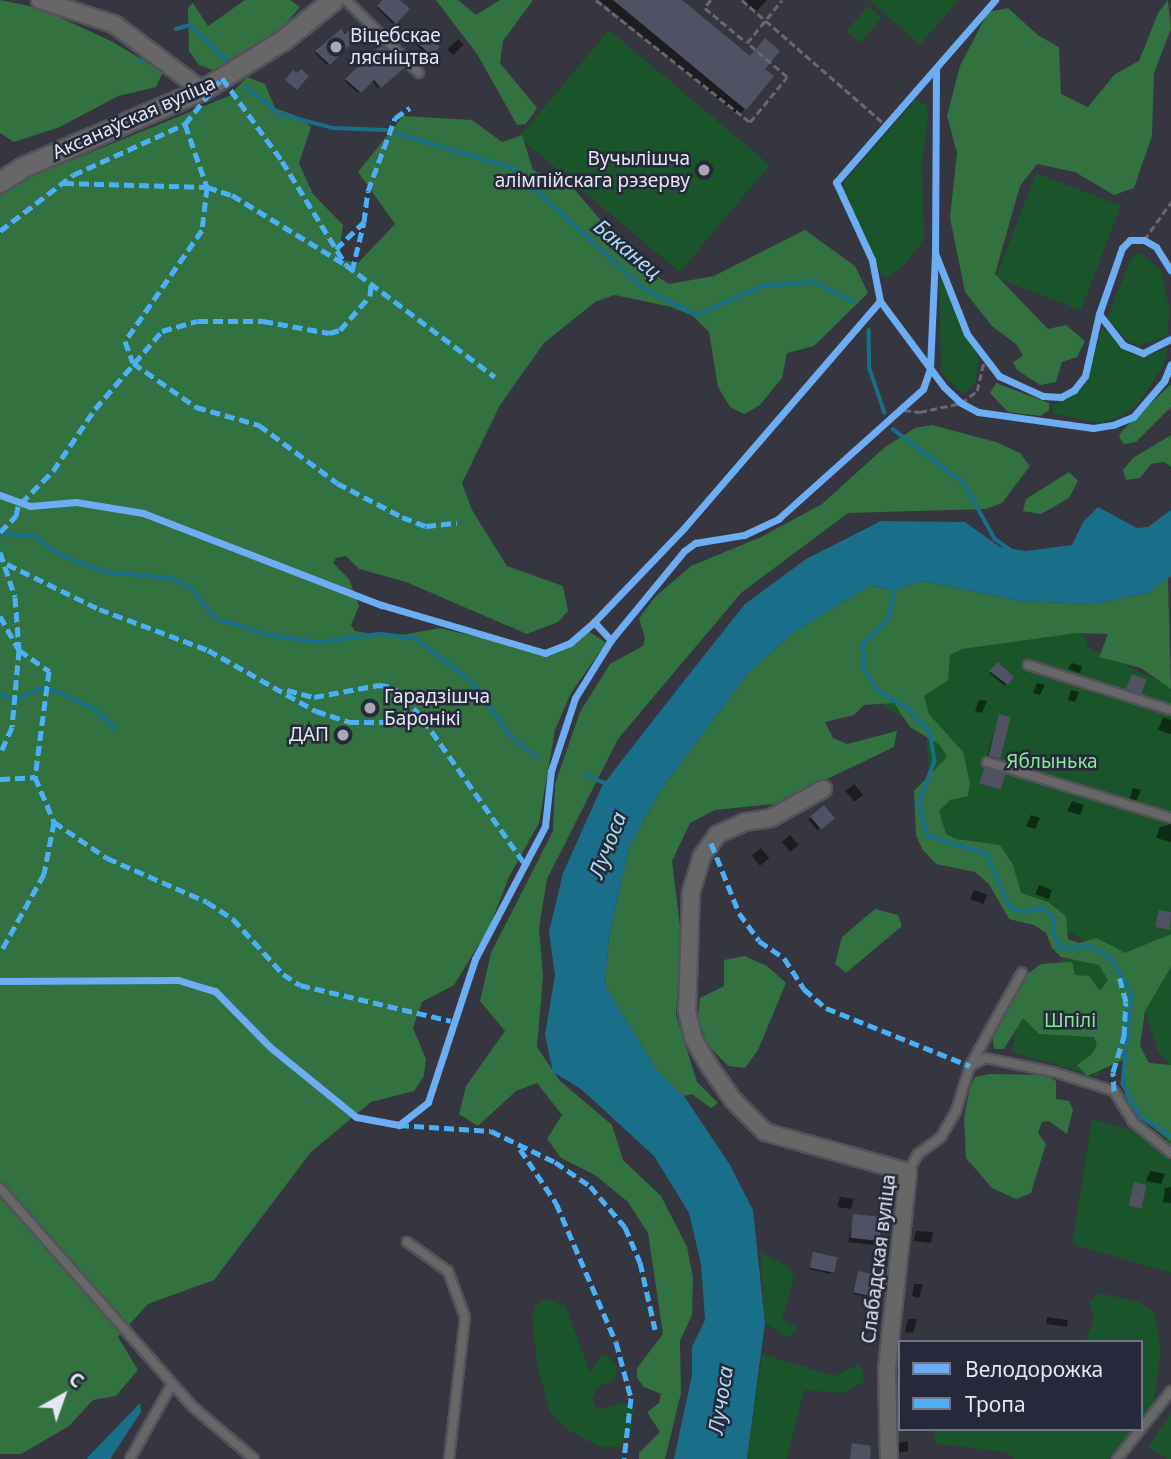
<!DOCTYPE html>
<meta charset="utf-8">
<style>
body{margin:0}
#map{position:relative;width:1171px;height:1459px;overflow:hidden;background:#35363f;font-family:"Noto Sans",sans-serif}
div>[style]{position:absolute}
.green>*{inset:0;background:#1a542a;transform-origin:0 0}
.forest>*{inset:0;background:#327140}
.water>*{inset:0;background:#196e89}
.shadow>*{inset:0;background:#0007;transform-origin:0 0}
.stream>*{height:3.5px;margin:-1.75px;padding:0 1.75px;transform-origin:1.75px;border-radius:1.75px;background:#196e89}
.building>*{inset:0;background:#505163;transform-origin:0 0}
.path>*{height:2.5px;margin-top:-1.25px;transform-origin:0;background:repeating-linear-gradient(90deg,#68676a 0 7px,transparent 0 10.5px)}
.roads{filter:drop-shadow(2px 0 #52535b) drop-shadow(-2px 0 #52535b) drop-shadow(0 2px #52535b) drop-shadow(0 -2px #52535b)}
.service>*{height:8px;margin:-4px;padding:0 4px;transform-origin:4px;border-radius:4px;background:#686767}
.minor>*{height:16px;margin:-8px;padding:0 8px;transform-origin:8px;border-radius:8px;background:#686767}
.tertiary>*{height:19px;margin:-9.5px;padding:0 9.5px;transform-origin:9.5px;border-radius:9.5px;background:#686767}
.quiet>*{height:5px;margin-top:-2.5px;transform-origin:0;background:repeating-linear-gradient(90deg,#4cb0f7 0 10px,transparent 0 15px)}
.cycleway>*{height:7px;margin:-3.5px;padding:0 3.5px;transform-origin:3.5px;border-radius:3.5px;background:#6dadf4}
.dots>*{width:19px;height:19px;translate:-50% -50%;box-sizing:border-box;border:4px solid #262939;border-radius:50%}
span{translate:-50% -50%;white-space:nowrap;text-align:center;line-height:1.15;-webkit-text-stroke:5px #262939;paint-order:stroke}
.poi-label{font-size:19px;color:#e4e6f1}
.left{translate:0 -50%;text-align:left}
.right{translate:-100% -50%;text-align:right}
.street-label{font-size:19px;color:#e4e6f1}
.park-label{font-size:19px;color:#87e896}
.water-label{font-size:21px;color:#acddf2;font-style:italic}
.legend{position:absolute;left:898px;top:1340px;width:245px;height:91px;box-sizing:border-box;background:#262939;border:2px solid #727583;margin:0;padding:9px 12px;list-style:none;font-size:21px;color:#e4e6f1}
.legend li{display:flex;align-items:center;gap:14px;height:35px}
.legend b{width:35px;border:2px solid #727583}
.north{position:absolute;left:28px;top:1361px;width:70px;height:70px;-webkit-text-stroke:5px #262939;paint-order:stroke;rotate:40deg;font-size:19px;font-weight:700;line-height:28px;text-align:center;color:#e4e6f1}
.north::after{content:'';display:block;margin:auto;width:24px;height:32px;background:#e4e6f1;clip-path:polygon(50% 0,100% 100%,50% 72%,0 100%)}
</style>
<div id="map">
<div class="green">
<i style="clip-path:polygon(869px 0,959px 0,920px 45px)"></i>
<i style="left:868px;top:6px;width:18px;height:33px;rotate:41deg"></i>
<i style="left:609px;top:30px;width:210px;height:140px;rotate:40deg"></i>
<i style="clip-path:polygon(916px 99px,927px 106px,928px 119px,922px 163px,924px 239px,905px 265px,888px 277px,882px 276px,843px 189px,845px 181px)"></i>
<i style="left:1036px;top:173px;width:91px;height:112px;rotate:21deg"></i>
<i style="clip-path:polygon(1141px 253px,1161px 270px,1170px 312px,1167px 336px,1138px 346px,1125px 339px,1107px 317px,1133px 255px)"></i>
<i style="clip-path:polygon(939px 275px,979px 359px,976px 381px,963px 394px,941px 372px)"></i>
<i style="clip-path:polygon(1102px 327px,1131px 354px,1147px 356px,1168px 348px,1163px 367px,1137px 405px,1118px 418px,1101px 423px,1054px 414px,1052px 406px,1079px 391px,1088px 378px)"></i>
<i style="clip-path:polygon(1078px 621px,1089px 648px,1171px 687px,1171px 1067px,1158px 1051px,1138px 991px,1112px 955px,1050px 921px,987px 862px,935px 847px,926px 733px,881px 704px,971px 633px)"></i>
<i style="clip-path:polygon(1087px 955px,1117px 982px,1109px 1063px,1097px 1076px,1012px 1052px,1019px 1016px,1043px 979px,1064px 959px)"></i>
<i style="clip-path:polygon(1092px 1119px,1171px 1141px,1171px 1273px,1072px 1244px)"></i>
<i style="clip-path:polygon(760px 1252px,789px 1267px,794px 1279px,782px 1319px,795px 1326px,796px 1333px,786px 1337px,765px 1323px)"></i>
<i style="clip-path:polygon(1099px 1293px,1138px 1302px,1154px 1312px,1161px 1348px,1154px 1402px,1141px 1422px,1141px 1342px,1085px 1342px,1094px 1319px,1089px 1302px)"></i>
<i style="clip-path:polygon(547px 1299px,565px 1306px,590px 1372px,602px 1355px,608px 1356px,616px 1366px,615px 1379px,598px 1387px,592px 1398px,598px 1410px,624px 1403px,633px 1411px,631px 1431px,620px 1447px,600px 1447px,570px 1431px,550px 1412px,537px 1365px,532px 1317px,536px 1305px)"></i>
<i style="clip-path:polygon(762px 1354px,835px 1376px,857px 1365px,863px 1369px,864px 1382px,843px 1393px,804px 1390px,787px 1459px,747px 1459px)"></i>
<i style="clip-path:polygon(1171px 1414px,1171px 1459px,1167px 1459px,1148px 1447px)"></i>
<i style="clip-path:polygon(932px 1429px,1136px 1429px,1109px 1459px,1014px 1459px,1006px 1452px,937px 1444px)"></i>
</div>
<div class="forest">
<i style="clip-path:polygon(0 0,39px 8px,111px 41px,163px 72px,156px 87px,118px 96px,60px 127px,14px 142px,0 133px)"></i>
<i style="clip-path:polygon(245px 0,290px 0,300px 7px,271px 41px,213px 70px,199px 65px,189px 51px,188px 8px,193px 3px,208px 26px)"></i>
<i style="clip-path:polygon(436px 0,458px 0,476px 15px,500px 0,533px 0,503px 41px,500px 63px,537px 108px,526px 124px,517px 125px,477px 54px)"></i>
<i style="clip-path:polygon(1168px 0,1171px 29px,1154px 73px,1152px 136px,1134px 188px,1114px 195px,1075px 172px,1037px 164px,1020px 186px,995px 274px,1048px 329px,1066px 325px,1085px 341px,1077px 357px,1062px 362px,1056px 382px,1040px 385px,1017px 370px,1013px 362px,1023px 356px,1017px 345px,992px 326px,965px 292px,950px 218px,957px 153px,947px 116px,960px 66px,988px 12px,1008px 8px,1039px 36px,1059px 47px,1061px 94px,1088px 107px,1115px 74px,1139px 61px,1158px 13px)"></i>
<i style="clip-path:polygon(247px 77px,265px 84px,275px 108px,302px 118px,311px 127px,299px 163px,313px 194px,343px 225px,338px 259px,358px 263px,395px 224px,358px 172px,403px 116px,472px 120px,502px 142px,522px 135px,533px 170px,574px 189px,640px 266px,669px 284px,714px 276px,805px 230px,855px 266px,868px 293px,814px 346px,787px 353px,782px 378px,760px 405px,744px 414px,730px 407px,718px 387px,709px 332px,693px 316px,671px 307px,615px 295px,595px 302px,544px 343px,500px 405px,462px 483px,472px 510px,507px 566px,563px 586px,568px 611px,558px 622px,527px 634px,406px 582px,359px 569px,346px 556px,336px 558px,333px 563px,349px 579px,359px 606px,351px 625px,355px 631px,391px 637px,440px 628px,522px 648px,547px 649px,590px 632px,606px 643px,571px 693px,555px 730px,539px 823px,509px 877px,489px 928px,454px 985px,422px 1002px,413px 1028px,426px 1059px,424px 1076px,414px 1091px,371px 1102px,311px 1152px,214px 1280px,148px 1304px,118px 1337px,138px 1370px,116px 1396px,93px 1400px,69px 1426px,21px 1454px,0 1454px,0 195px,30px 177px,229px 96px)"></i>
<i style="clip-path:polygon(996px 383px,1049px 403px,1049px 410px,1041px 416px,1008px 412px,990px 393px)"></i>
<i style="clip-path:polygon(1171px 384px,1171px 407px,1136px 442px,1124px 444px,1119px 437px,1122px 431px)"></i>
<i style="clip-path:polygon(932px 425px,996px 442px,1020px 453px,1030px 466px,1002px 503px,986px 509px,848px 513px,741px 593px,618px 739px,547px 879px,539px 928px,543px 977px,537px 1047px,560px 1081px,612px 1125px,623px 1160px,661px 1196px,687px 1247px,693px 1278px,692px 1315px,680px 1341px,681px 1393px,665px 1459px,639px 1459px,639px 1453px,660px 1432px,647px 1412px,659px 1403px,661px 1394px,644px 1387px,637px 1378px,637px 1368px,663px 1334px,648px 1233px,628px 1202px,595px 1175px,561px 1158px,547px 1139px,562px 1115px,537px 1083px,516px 1091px,478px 1126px,459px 1114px,466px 1086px,505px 1031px,480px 1001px,491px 953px,553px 831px,555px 784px,580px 712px,610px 664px,643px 646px,645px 638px,639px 618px,655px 597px,691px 566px,761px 537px,822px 504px,885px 447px,915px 428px)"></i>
<i style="clip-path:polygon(1171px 435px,1171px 467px,1164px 462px,1151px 464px,1140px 478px,1126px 480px,1123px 470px,1133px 458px)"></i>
<i style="clip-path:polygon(1069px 472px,1078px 481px,1069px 498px,1041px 514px,1023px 511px,1026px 499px)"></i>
<i style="clip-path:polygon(1168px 578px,1171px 689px,1141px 668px,1099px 657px,1108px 634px,1077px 633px,962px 649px,950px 655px,948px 680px,924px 696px,929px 714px,963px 752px,970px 783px,968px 796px,950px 800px,939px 811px,946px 834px,956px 839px,1000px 845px,1013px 865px,1021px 893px,1048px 902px,1066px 916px,1068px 939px,1079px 943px,1097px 938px,1125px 953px,1171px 934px,1171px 967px,1145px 1011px,1140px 1046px,1149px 1063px,1171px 1065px,1171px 1142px,1133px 1111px,1125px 1095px,1125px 1059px,1087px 1076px,1077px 1065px,1092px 1054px,1097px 1045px,1094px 1037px,1039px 1034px,1023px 1018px,1004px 1049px,994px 1049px,992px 1032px,1026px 975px,1041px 964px,1072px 962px,1075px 975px,1089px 976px,1100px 991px,1108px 980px,1099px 965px,1061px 957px,1052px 948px,1046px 933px,1034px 925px,1009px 919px,989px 884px,975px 872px,936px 864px,923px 850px,916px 836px,914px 791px,947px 757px,940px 745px,910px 727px,894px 703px,864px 705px,854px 715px,825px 722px,833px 738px,847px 744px,897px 731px,894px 747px,775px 804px,715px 810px,690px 823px,672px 861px,681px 935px,676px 1015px,697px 1082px,718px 1103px,711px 1108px,692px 1094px,684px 1096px,658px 1072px,605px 986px,609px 936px,629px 847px,660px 791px,748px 673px,794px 632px,870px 586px,895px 590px,922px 581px,1020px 601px,1094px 604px,1148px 593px)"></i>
<i style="clip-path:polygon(875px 909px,898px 915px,902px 926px,846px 973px,835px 964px,842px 937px)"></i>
<i style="clip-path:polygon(745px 956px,767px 966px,786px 983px,758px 1050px,745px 1068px,728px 1066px,707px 1044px,698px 1017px,700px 998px,724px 986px,724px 960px)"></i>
<i style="clip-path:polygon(990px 1074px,1046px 1075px,1056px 1081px,1056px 1099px,1069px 1101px,1073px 1110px,1067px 1134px,1049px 1121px,1042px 1122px,1038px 1133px,1046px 1144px,1031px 1193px,1016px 1199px,992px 1188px,966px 1158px,964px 1117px,970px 1088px,975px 1077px)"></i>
</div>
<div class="water">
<i style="clip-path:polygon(1098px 507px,1137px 528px,1148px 527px,1171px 510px,1171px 576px,1148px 593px,1094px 604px,1020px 601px,922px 581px,895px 590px,870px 586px,794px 632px,748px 673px,660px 791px,629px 847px,609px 936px,605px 986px,658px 1072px,684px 1096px,730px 1165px,753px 1210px,765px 1323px,747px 1459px,674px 1459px,692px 1375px,692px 1347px,705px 1320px,701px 1264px,689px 1213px,654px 1156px,581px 1089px,553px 1072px,545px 1035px,555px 975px,549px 932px,563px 873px,602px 786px,676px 691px,745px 604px,806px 559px,881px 521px,965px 522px,1000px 547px,1026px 551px,1072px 545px,1083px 522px)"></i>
<i style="clip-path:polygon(140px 1403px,141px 1412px,110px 1459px,86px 1459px)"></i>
</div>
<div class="shadow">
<i style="clip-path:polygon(385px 0,397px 0,407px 9px,393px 24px,377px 8px)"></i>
<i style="clip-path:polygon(599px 0,679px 0,762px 69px,745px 109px,738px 115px)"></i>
<i style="clip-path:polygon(742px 0,767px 0,756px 12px)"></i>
<i style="clip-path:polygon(341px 31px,356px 37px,327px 65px,315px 53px)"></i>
<i style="left:425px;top:35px;width:17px;height:13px;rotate:45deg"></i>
<i style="left:458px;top:39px;width:8px;height:15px;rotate:45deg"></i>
<i style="clip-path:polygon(381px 47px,402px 68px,378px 88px,371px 80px,358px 93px,345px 81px)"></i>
<i style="clip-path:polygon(1072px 663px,1082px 666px,1080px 673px,1068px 669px)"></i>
<i style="clip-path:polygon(998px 664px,1011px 677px,1005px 686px,989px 673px)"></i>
<i style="clip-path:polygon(1037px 683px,1045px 685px,1040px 695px,1033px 693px)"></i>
<i style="clip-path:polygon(1071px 690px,1079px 692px,1075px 702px,1068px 700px)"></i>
<i style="clip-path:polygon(979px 700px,987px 701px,982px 713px,975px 711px)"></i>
<i style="clip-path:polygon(999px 716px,998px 758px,997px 760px,987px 757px)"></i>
<i style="clip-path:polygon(1163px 717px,1171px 720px,1171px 734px,1158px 730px)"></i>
<i style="left:854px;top:784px;width:14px;height:11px;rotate:51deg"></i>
<i style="clip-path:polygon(1133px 788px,1141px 790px,1136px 802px,1129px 800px)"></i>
<i style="clip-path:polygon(1072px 801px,1084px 805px,1080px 815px,1067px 811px)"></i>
<i style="left:824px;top:807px;width:14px;height:20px;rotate:51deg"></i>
<i style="clip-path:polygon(1031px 815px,1040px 818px,1035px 829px,1026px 826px)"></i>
<i style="clip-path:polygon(1171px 824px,1171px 842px,1156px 838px,1160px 827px)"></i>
<i style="left:790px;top:835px;width:13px;height:11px;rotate:48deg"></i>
<i style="left:761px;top:848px;width:13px;height:12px;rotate:51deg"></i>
<i style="left:1039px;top:885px;width:14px;height:10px;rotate:21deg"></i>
<i style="left:974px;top:890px;width:14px;height:10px;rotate:21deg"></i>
<i style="clip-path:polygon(1150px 1171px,1165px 1174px,1161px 1184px,1146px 1181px)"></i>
<i style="clip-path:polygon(1171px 1187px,1171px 1203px,1163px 1202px,1165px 1188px)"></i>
<i style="clip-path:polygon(840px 1197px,854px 1199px,851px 1209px,837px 1207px)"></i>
<i style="clip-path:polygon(854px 1216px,878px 1240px,874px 1245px,848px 1242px)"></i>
<i style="clip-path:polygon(933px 1232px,931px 1243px,914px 1241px,916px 1231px)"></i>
<i style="clip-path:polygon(814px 1254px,835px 1258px,830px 1274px,809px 1269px)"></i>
<i style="clip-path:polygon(858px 1273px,875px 1297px,874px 1298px,853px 1294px)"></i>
<i style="clip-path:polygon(914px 1284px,923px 1284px,919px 1298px,912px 1296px)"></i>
<i style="left:1047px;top:1317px;width:21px;height:7px;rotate:8deg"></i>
<i style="clip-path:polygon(908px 1319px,917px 1319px,913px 1333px,905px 1332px)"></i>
<i style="clip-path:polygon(908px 1441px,908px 1451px,898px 1453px,898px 1443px)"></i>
</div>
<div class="stream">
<i style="left:176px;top:29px;width:15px;rotate:-16deg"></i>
<i style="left:190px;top:25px;width:54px;rotate:43.5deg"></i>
<i style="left:140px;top:62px;width:8px;rotate:-40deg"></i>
<i style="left:246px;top:87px;width:43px;rotate:38.5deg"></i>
<i style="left:280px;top:114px;width:55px;rotate:14.8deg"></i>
<i style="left:333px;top:128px;width:53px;rotate:2.2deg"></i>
<i style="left:396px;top:133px;width:121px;rotate:16.8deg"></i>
<i style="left:512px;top:168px;width:176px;rotate:42.5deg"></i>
<i style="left:642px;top:287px;width:62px;rotate:27deg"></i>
<i style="left:697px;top:315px;width:71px;rotate:-24deg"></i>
<i style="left:762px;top:286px;width:52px;rotate:-4.4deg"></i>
<i style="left:814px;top:282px;width:43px;rotate:26deg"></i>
<i style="left:869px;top:330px;width:39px;rotate:89deg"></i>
<i style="left:870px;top:369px;width:46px;rotate:71.2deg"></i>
<i style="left:893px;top:429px;width:89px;rotate:37.3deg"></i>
<i style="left:964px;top:483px;width:64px;rotate:61deg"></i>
<i style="left:995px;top:539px;width:19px;rotate:35deg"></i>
<i style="left:0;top:534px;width:35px;rotate:3deg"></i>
<i style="left:35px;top:536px;width:27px;rotate:39deg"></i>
<i style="left:56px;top:553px;width:53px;rotate:21.2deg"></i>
<i style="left:105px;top:572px;width:66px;rotate:5.2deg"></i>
<i style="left:171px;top:578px;width:25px;rotate:27deg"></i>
<i style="left:193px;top:589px;width:36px;rotate:53deg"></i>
<i style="left:215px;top:618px;width:57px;rotate:17.5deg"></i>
<i style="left:269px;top:635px;width:49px;rotate:8.1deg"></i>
<i style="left:318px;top:642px;width:63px;rotate:-7.4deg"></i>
<i style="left:380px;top:634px;width:35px;rotate:7deg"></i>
<i style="left:415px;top:638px;width:71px;rotate:37.5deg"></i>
<i style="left:471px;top:681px;width:68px;rotate:54deg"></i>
<i style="left:511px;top:736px;width:35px;rotate:39deg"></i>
<i style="left:896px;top:585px;width:35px;rotate:102deg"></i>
<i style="left:889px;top:619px;width:37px;rotate:135deg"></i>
<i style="left:863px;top:645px;width:24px;rotate:88deg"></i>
<i style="left:864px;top:669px;width:26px;rotate:58deg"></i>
<i style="left:878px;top:691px;width:36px;rotate:30deg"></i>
<i style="left:909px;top:709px;width:31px;rotate:48deg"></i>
<i style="left:930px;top:732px;width:29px;rotate:80deg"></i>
<i style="left:935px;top:761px;width:46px;rotate:110.4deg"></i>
<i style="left:919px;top:804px;width:33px;rotate:74deg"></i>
<i style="left:928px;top:836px;width:62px;rotate:17deg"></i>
<i style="left:987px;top:854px;width:58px;rotate:66.5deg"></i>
<i style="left:1010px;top:907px;width:17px;rotate:17deg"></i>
<i style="left:1026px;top:912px;width:17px;rotate:-13deg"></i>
<i style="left:1043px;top:908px;width:16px;rotate:40deg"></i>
<i style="left:1055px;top:918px;width:14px;rotate:98deg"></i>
<i style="left:1053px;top:932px;width:18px;rotate:63deg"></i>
<i style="left:1061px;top:948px;width:28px;rotate:-4deg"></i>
<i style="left:1089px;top:946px;width:25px;rotate:29deg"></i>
<i style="left:1111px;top:958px;width:42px;rotate:59.7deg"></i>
<i style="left:1132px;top:994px;width:90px;rotate:95.7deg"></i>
<i style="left:1123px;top:1084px;width:38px;rotate:61deg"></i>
<i style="left:1141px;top:1117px;width:36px;rotate:32deg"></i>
<i style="left:48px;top:687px;width:50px;rotate:25deg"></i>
<i style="left:93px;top:708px;width:31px;rotate:42deg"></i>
<i style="left:0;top:694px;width:13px;rotate:18deg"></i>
<i style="left:18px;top:698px;width:29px;rotate:-22deg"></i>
<i style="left:585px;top:775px;width:22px;rotate:22deg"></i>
</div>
<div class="building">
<i style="clip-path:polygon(382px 0,400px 0,410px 9px,396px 24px,377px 6px)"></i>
<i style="clip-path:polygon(613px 0,682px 0,750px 56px,765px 38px,780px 51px,765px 69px,774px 76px,746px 110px)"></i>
<i style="clip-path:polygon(341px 29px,345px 34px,351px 29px,358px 37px,330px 65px,315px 51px)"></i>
<i style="left:424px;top:33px;width:21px;height:12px;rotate:41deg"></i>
<i style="clip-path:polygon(381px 45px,404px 68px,381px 88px,374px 80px,361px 93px,345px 79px)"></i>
<i style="clip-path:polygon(301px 69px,309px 76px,297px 90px,285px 80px,293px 70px,297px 73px)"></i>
<i style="clip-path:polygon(998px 662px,1014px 677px,1008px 685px,989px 671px)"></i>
<i style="left:1132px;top:674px;width:16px;height:16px;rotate:22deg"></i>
<i style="left:999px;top:714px;width:12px;height:43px;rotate:14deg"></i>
<i style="left:984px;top:768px;width:22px;height:16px;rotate:16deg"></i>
<i style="left:824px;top:805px;width:17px;height:18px;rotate:50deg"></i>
<i style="clip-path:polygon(1159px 910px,1171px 912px,1170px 930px,1155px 927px)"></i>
<i style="left:1134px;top:1182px;width:13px;height:24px;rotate:13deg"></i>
<i style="left:853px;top:1214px;width:29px;height:24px;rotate:6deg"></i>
<i style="left:813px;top:1252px;width:25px;height:16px;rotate:12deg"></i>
<i style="left:858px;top:1271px;width:24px;height:22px;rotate:12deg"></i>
<i style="clip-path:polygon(852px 1443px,871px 1446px,870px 1459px,850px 1459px)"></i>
</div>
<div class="path">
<i style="left:596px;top:0;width:196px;rotate:38.4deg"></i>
<i style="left:750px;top:122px;width:58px;rotate:-50.6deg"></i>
<i style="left:787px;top:77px;width:52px;rotate:-139.6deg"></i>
<i style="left:747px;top:43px;width:55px;rotate:-50.9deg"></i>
<i style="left:711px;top:0;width:10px;rotate:127deg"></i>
<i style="left:705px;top:8px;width:53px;rotate:39.7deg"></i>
<i style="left:742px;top:0;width:191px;rotate:41deg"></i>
<i style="left:1144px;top:240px;width:47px;rotate:-54.6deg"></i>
<i style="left:904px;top:410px;width:16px;rotate:7deg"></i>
<i style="left:920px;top:412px;width:42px;rotate:-12.4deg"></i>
<i style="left:961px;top:403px;width:20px;rotate:-37deg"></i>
<i style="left:977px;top:391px;width:31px;rotate:-77deg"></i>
</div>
<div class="roads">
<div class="service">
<i style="left:346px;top:0;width:103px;rotate:45deg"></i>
<i style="left:1028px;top:665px;width:150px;rotate:17.5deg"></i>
<i style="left:987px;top:762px;width:192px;rotate:16.9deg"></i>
<i style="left:970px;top:1066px;width:17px;rotate:-28deg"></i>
<i style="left:985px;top:1058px;width:70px;rotate:11.5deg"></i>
<i style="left:1054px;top:1072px;width:63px;rotate:17.6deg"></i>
<i style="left:1114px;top:1091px;width:36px;rotate:58deg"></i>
<i style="left:1133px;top:1122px;width:49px;rotate:39.2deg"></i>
<i style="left:908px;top:1172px;width:21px;rotate:-61deg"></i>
<i style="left:918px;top:1154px;width:29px;rotate:-36deg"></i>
<i style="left:941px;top:1137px;width:30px;rotate:-60deg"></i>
<i style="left:956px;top:1111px;width:47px;rotate:-72.7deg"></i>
<i style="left:970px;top:1066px;width:107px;rotate:-61deg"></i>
<i style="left:0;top:1188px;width:292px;rotate:48.6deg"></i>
<i style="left:193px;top:1407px;width:80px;rotate:40.4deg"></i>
<i style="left:407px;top:1242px;width:50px;rotate:35.3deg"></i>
<i style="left:448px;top:1271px;width:49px;rotate:69.7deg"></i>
<i style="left:465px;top:1317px;width:143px;rotate:96.4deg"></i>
<i style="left:130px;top:1459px;width:86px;rotate:-60.8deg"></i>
<i style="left:1117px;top:1459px;width:87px;rotate:-51.5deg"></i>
</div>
<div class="minor">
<i style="left:40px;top:0;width:78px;rotate:18deg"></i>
<i style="left:114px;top:24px;width:110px;rotate:36.9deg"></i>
<i style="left:823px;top:789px;width:60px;rotate:150.9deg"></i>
<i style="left:771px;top:818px;width:26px;rotate:171deg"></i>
<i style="left:745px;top:822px;width:30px;rotate:156deg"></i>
<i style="left:718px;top:834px;width:27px;rotate:126deg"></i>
<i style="left:702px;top:856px;width:39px;rotate:107deg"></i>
<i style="left:691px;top:893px;width:118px;rotate:91.9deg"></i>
<i style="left:687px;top:1011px;width:28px;rotate:77deg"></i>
<i style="left:693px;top:1038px;width:30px;rotate:60deg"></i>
<i style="left:708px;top:1064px;width:44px;rotate:55.2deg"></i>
<i style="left:733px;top:1100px;width:45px;rotate:45deg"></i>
<i style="left:765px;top:1132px;width:148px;rotate:15.6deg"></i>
<i style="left:908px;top:1172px;width:198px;rotate:96.1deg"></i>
<i style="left:887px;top:1369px;width:90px;rotate:88.7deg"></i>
</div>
<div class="tertiary">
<i style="left:0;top:182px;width:27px;rotate:-33deg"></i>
<i style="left:23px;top:167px;width:195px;rotate:-23.3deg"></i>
<i style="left:202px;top:90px;width:95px;rotate:-31.7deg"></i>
<i style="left:283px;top:40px;width:64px;rotate:-38.7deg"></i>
</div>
</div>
<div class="quiet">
<i style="left:185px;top:124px;width:67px;rotate:70.8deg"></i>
<i style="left:207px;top:187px;width:43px;rotate:96.6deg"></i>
<i style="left:202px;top:230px;width:135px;rotate:124.7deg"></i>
<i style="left:125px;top:341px;width:23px;rotate:70deg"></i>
<i style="left:133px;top:363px;width:77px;rotate:34.9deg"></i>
<i style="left:196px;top:407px;width:66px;rotate:15.9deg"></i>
<i style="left:259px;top:425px;width:97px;rotate:36.6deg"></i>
<i style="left:337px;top:483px;width:73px;rotate:27.6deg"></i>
<i style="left:402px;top:517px;width:26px;rotate:21deg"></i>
<i style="left:426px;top:526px;width:31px;rotate:-6deg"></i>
<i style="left:64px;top:183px;width:143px;rotate:1.6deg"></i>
<i style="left:207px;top:187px;width:26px;rotate:18deg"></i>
<i style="left:232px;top:195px;width:134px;rotate:31.6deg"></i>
<i style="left:346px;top:265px;width:186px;rotate:36.9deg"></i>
<i style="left:0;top:231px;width:92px;rotate:-37.5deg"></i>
<i style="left:73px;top:175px;width:123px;rotate:-24.5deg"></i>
<i style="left:185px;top:124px;width:59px;rotate:-51.2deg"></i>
<i style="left:222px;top:78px;width:102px;rotate:54.1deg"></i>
<i style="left:282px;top:161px;width:122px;rotate:58.4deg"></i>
<i style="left:336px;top:249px;width:39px;rotate:-44deg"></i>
<i style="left:364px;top:222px;width:31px;rotate:-83deg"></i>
<i style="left:368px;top:191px;width:78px;rotate:-69.7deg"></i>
<i style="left:395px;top:118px;width:18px;rotate:-34deg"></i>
<i style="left:352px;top:271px;width:50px;rotate:-76.2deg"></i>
<i style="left:21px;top:503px;width:45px;rotate:-45deg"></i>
<i style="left:53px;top:471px;width:75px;rotate:-55.9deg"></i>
<i style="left:95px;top:409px;width:103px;rotate:-49.3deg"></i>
<i style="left:162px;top:331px;width:37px;rotate:-16deg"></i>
<i style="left:198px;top:321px;width:65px"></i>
<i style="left:263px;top:321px;width:67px;rotate:10.3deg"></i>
<i style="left:329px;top:333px;width:11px;rotate:-15deg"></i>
<i style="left:340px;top:330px;width:45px;rotate:-48.6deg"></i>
<i style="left:370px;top:296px;width:12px;rotate:-85deg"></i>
<i style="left:0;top:532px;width:23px;rotate:-45deg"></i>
<i style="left:16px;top:516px;width:14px;rotate:-78deg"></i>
<i style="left:0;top:552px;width:47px;rotate:71.6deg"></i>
<i style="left:15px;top:597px;width:53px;rotate:85.7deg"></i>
<i style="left:19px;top:650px;width:37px;rotate:35deg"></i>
<i style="left:49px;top:671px;width:107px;rotate:97.5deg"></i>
<i style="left:7px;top:564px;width:102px;rotate:26.1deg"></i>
<i style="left:99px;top:609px;width:116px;rotate:20.6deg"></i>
<i style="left:208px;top:650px;width:124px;rotate:29.5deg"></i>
<i style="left:316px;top:711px;width:35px;rotate:18deg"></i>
<i style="left:349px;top:722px;width:35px"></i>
<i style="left:384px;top:722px;width:29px;rotate:-22deg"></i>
<i style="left:411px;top:711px;width:14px;rotate:34deg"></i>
<i style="left:423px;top:719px;width:177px;rotate:54.9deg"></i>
<i style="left:0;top:616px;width:39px;rotate:61deg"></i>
<i style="left:19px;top:650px;width:77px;rotate:95.2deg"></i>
<i style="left:12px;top:727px;width:30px;rotate:114deg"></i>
<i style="left:287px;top:690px;width:28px;rotate:15deg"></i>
<i style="left:314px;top:697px;width:66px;rotate:-10.5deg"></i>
<i style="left:379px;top:685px;width:14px;rotate:8deg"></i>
<i style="left:393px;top:687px;width:37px;rotate:46deg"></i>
<i style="left:0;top:779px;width:35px;rotate:-3deg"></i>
<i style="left:35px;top:777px;width:49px;rotate:67.1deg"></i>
<i style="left:54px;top:822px;width:53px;rotate:100.9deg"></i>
<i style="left:44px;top:874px;width:90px;rotate:119.1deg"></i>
<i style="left:54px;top:822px;width:64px;rotate:34.2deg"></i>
<i style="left:107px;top:858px;width:109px;rotate:23.7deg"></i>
<i style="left:207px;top:902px;width:31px;rotate:33deg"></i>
<i style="left:233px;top:919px;width:74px;rotate:47.7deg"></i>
<i style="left:283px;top:974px;width:20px;rotate:33deg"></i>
<i style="left:300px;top:985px;width:155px;rotate:13.4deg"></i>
<i style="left:711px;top:843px;width:75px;rotate:68.2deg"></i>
<i style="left:739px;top:913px;width:34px;rotate:54deg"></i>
<i style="left:759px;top:941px;width:30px;rotate:34deg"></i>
<i style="left:784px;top:958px;width:37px;rotate:57deg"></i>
<i style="left:804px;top:989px;width:29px;rotate:41deg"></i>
<i style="left:826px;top:1008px;width:155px;rotate:21.9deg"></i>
<i style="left:1114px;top:1091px;width:19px;rotate:-93deg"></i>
<i style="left:1113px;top:1072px;width:38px;rotate:-73deg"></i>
<i style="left:1124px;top:1036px;width:34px;rotate:-87deg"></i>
<i style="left:1126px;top:1002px;width:28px;rotate:-105deg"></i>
<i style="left:399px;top:1125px;width:92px;rotate:3.7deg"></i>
<i style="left:491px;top:1131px;width:71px;rotate:25.8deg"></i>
<i style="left:555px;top:1162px;width:42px;rotate:34.4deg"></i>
<i style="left:590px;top:1186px;width:54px;rotate:49.5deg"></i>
<i style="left:625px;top:1227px;width:38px;rotate:67deg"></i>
<i style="left:640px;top:1262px;width:69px;rotate:77.4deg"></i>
<i style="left:520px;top:1149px;width:65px;rotate:56.3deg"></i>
<i style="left:556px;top:1203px;width:151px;rotate:66.7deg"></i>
<i style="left:616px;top:1342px;width:58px;rotate:75deg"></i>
<i style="left:631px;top:1398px;width:61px;rotate:96.5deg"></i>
</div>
<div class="cycleway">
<i style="left:995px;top:0;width:242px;rotate:131.1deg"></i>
<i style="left:836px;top:182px;width:86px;rotate:65.2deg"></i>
<i style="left:872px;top:260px;width:42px;rotate:79deg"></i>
<i style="left:880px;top:301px;width:107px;rotate:53.3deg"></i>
<i style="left:944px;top:387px;width:23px;rotate:43deg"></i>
<i style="left:961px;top:403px;width:19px;rotate:28deg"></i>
<i style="left:978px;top:412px;width:116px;rotate:7.9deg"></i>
<i style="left:1093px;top:428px;width:20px;rotate:-9deg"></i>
<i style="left:1113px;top:425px;width:22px;rotate:-22deg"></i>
<i style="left:1133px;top:417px;width:48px;rotate:-49.3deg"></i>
<i style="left:1164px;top:381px;width:18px;rotate:-68deg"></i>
<i style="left:936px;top:71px;width:182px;rotate:90.3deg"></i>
<i style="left:935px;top:253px;width:87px;rotate:68.4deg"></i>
<i style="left:967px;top:334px;width:53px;rotate:52.7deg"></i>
<i style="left:999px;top:376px;width:48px;rotate:24.4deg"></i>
<i style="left:1043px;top:396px;width:18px;rotate:3deg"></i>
<i style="left:1061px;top:397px;width:15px;rotate:-28deg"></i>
<i style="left:1074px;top:390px;width:18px;rotate:-52deg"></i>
<i style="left:1085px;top:376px;width:64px;rotate:-77.3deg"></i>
<i style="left:1099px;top:314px;width:70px;rotate:-70.8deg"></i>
<i style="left:1122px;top:248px;width:11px;rotate:-45deg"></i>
<i style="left:1130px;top:240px;width:14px"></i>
<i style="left:1144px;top:240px;width:14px;rotate:30deg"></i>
<i style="left:1156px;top:247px;width:28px;rotate:58deg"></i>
<i style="left:1099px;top:314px;width:39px;rotate:52deg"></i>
<i style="left:1123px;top:345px;width:22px;rotate:22deg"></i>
<i style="left:1143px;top:353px;width:31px;rotate:-27deg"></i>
<i style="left:0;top:495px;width:32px;rotate:20deg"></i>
<i style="left:30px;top:506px;width:46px;rotate:-5deg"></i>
<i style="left:76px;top:502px;width:68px;rotate:9.3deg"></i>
<i style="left:143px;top:513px;width:256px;rotate:21.1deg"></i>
<i style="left:382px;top:605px;width:170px;rotate:16.4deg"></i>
<i style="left:545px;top:653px;width:27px;rotate:-22deg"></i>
<i style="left:570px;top:643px;width:32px;rotate:-41deg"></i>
<i style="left:594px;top:622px;width:25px;rotate:47deg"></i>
<i style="left:594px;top:622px;width:130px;rotate:-46.2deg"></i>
<i style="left:684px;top:528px;width:300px;rotate:-49.2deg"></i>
<i style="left:0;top:981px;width:178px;rotate:-0.3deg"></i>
<i style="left:178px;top:980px;width:39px;rotate:17deg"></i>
<i style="left:215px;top:991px;width:78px;rotate:45.5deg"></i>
<i style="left:270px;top:1047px;width:111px;rotate:39.1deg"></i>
<i style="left:356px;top:1117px;width:44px;rotate:10.5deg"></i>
<i style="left:399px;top:1125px;width:37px;rotate:-38deg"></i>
<i style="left:428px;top:1102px;width:151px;rotate:-71.8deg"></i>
<i style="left:475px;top:959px;width:150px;rotate:-62.2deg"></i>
<i style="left:545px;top:826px;width:55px;rotate:-83.8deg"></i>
<i style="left:551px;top:771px;width:77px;rotate:-71.8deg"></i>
<i style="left:575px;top:698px;width:68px;rotate:-58.2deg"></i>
<i style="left:611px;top:640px;width:115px;rotate:-50.6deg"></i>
<i style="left:684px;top:551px;width:14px;rotate:-36deg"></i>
<i style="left:695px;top:543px;width:50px;rotate:-9.3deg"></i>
<i style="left:744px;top:535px;width:38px;rotate:-25deg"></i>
<i style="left:778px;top:519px;width:195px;rotate:-41.9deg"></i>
<i style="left:923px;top:389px;width:21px;rotate:-71deg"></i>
<i style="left:930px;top:369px;width:116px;rotate:-87.5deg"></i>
</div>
<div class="dots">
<i style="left:336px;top:47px;background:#a7a8b3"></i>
<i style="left:704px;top:170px;background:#a7a8b3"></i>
<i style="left:370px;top:708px;background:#a7a8b3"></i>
<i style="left:343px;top:735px;background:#a7a8b3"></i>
</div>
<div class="poi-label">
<span class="left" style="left:350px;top:47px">Віцебскае<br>лясніцтва</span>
<span class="right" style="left:690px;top:170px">Вучылішча<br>алімпійскага рэзерву</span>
<span class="left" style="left:384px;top:708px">Гарадзішча<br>Баронікі</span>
<span class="right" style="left:329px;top:735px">ДАП</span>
</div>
<div class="street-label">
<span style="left:134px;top:118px;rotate:-24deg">Аксанаўская вуліца</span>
<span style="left:879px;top:1259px;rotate:-83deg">Слабадская вуліца</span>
</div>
<div class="park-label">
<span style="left:1052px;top:762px">Яблынька</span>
<span style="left:1070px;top:1021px">Шпілі</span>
</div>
<div class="water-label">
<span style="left:628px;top:249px;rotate:40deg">Баканец</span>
<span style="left:607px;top:845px;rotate:-69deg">Лучоса</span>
<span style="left:720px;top:1400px;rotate:-81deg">Лучоса</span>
</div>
<ul class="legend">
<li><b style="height:9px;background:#6dadf4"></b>Велодорожка</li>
<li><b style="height:9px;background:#4cb0f7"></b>Тропа</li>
</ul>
<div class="north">С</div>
</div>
